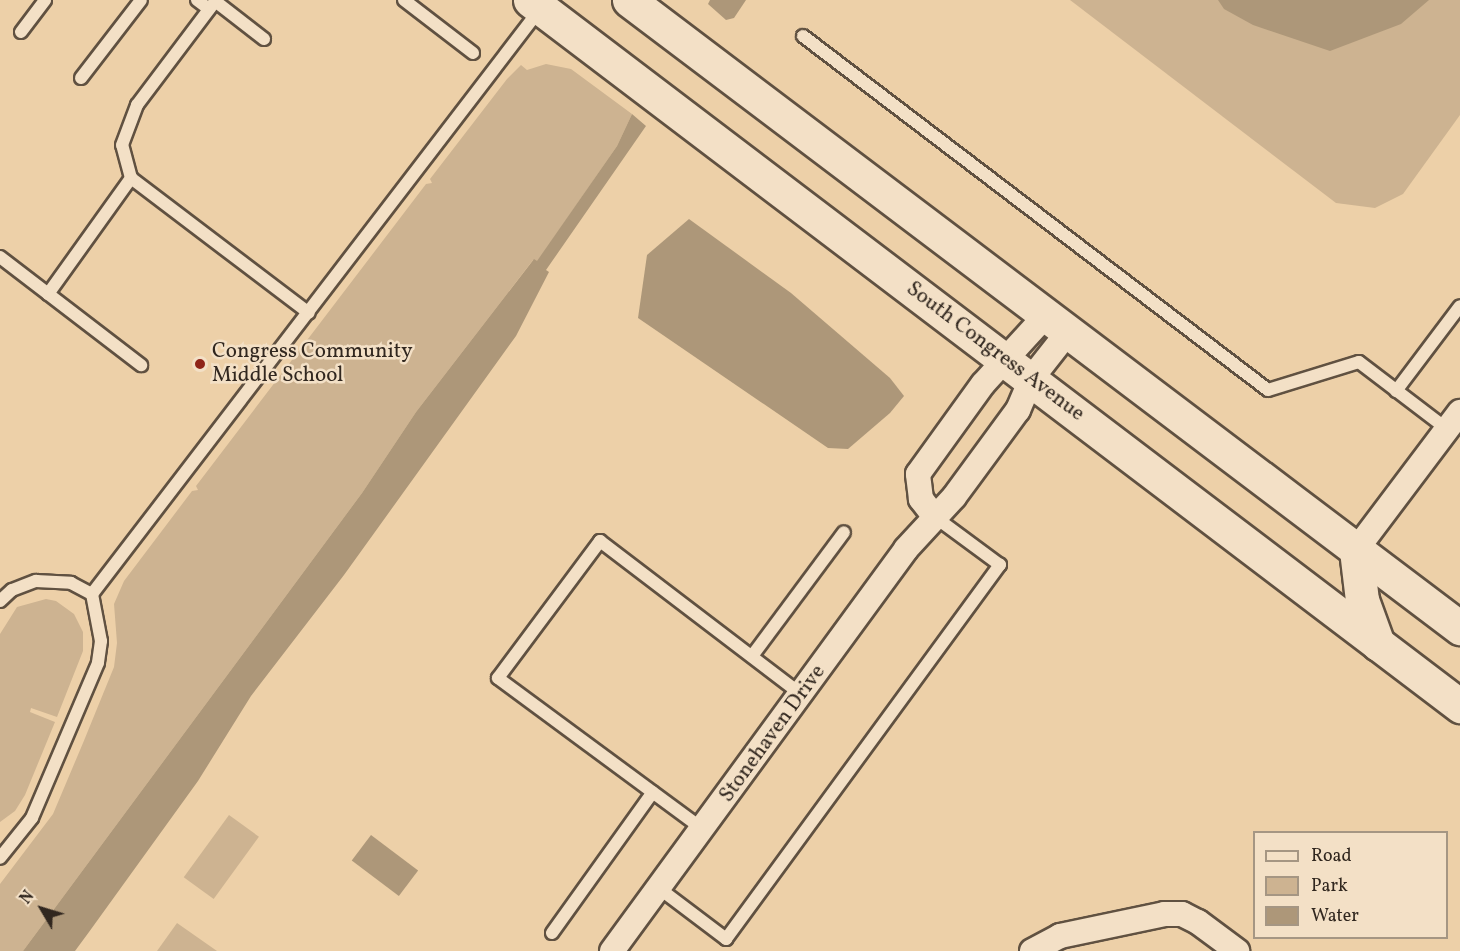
<!DOCTYPE html>
<style>
body{margin:0}
#map{position:relative;width:1460px;height:951px;overflow:hidden;background:#edd0a8;font-family:Vollkorn,serif}
div>[style]{position:absolute}
.green>*{inset:0;background:#cdb391;transform-origin:0 0}
.water>*{inset:0;background:#ad9779;transform-origin:0 0}
.roads{filter:drop-shadow(2px 0 #605141) drop-shadow(-2px 0 #605141) drop-shadow(0 2px #605141) drop-shadow(0 -2px #605141)}
.lane>*{height:12px;margin:-6px;padding:0 6px;transform-origin:6px;border-radius:6px;background:#f3e0c6}
.street>*{height:24px;margin:-12px;padding:0 12px;transform-origin:12px;border-radius:12px;background:#f3e0c6}
.secondary>*{height:33px;margin:-16.5px;padding:0 16.5px;transform-origin:16.5px;border-radius:16.5px;background:#f3e0c6}
.dots>*{width:16px;height:16px;translate:-50% -50%;box-sizing:border-box;border:3px solid #f3e0c6;border-radius:50%}
span{translate:-50% -50%;white-space:nowrap;text-align:center;line-height:1.15;-webkit-text-stroke:5px #f3e0c6;paint-order:stroke}
.poi-label{font-size:21px;color:#31271f}
.left{translate:0 -50%;text-align:left}
.street-label{font-size:21px;color:#31271f}
.legend{position:absolute;left:1253px;top:831px;width:195px;height:108px;box-sizing:border-box;background:#f3e0c6;border:2px solid #a59683;margin:0;padding:8px 10px;list-style:none;font-size:18px;color:#31271f}
.legend li{display:flex;align-items:center;gap:12px;height:30px}
.legend b{width:30px;border:2px solid #a59683}
.north{position:absolute;left:12px;top:879px;width:60px;height:60px;-webkit-text-stroke:4px #f3e0c6;paint-order:stroke;rotate:308deg;font-size:16px;font-weight:700;line-height:24px;text-align:center;color:#31271f}
.north::after{content:'';display:block;margin:auto;width:21px;height:27px;background:#31271f;clip-path:polygon(50% 0,100% 100%,50% 72%,0 100%)}
</style>
<div id="map">
<div class="green">
<i style="clip-path:polygon(1070px 0,1460px 0,1460px 115px,1403px 194px,1375px 208px,1336px 203px)"></i>
<i style="clip-path:polygon(546px 64px,571px 69px,632px 114px,617px 146px,537px 262px,533px 260px,416px 412px,362px 493px,23px 951px,0 951px,0 884px,53px 814px,83px 743px,114px 667px,117px 643px,114px 604px,124px 581px,192px 491px,198px 490px,196px 486px,426px 184px,432px 183px,430px 179px,507px 79px,521px 65px,527px 70px)"></i>
<i style="clip-path:polygon(46px 599px,56px 601px,74px 614px,83px 632px,83px 651px,57px 717px,31px 708px,30px 712px,55px 722px,25px 795px,15px 811px,0 822px,0 634px,17px 607px)"></i>
<i style="left:229px;top:815px;width:37px;height:77px;rotate:36deg"></i>
<i style="clip-path:polygon(177px 923px,217px 951px,157px 951px)"></i>
</div>
<div class="water">
<i style="clip-path:polygon(710px 0,746px 0,734px 18px,726px 20px,708px 4px)"></i>
<i style="clip-path:polygon(1218px 0,1429px 0,1401px 24px,1330px 51px,1253px 25px,1224px 9px)"></i>
<i style="clip-path:polygon(632px 114px,646px 126px,546px 270px,549px 272px,516px 336px,344px 575px,251px 696px,198px 781px,89px 932px,75px 951px,23px 951px,362px 493px,416px 412px,534px 259px,537px 261px,617px 146px)"></i>
<i style="clip-path:polygon(689px 219px,791px 293px,890px 378px,904px 396px,890px 413px,848px 449px,828px 448px,638px 318px,647px 255px)"></i>
<i style="left:371px;top:835px;width:59px;height:32px;rotate:37deg"></i>
</div>
<div class="roads">
<div class="lane">
<i style="left:197px;top:0;width:15px;rotate:37deg"></i>
<i style="left:404px;top:0;width:87px;rotate:37.5deg"></i>
<i style="left:215px;top:1px;width:62px;rotate:37.8deg"></i>
<i style="left:21px;top:32px;width:40px;rotate:-53deg"></i>
<i style="left:803px;top:36px;width:584px;rotate:37.28deg"></i>
<i style="left:1268px;top:390px;width:95px;rotate:-17.1deg"></i>
<i style="left:1359px;top:362px;width:111px;rotate:37.3deg"></i>
<i style="left:81px;top:78px;width:98px;rotate:-52.4deg"></i>
<i style="left:131px;top:178px;width:34px;rotate:-105deg"></i>
<i style="left:122px;top:145px;width:43px;rotate:-69.4deg"></i>
<i style="left:137px;top:105px;width:131px;rotate:-53deg"></i>
<i style="left:0;top:257px;width:178px;rotate:37.5deg"></i>
<i style="left:48px;top:294px;width:143px;rotate:-54.4deg"></i>
<i style="left:131px;top:178px;width:223px;rotate:37.2deg"></i>
<i style="left:1396px;top:391px;width:106px;rotate:-53deg"></i>
<i style="left:92px;top:594px;width:737px;rotate:-52.55deg"></i>
<i style="left:0;top:601px;width:16px;rotate:-43deg"></i>
<i style="left:12px;top:590px;width:26px;rotate:-21deg"></i>
<i style="left:36px;top:581px;width:35px;rotate:3deg"></i>
<i style="left:71px;top:583px;width:24px;rotate:28deg"></i>
<i style="left:92px;top:594px;width:48px;rotate:79.2deg"></i>
<i style="left:101px;top:641px;width:22px;rotate:98deg"></i>
<i style="left:98px;top:663px;width:168px;rotate:113.1deg"></i>
<i style="left:32px;top:818px;width:51px;rotate:128.7deg"></i>
<i style="left:752px;top:656px;width:154px;rotate:-53.4deg"></i>
<i style="left:704px;top:830px;width:256px;rotate:-143.6deg"></i>
<i style="left:498px;top:678px;width:171px;rotate:-53.3deg"></i>
<i style="left:600px;top:541px;width:254px;rotate:37.3deg"></i>
<i style="left:660px;top:889px;width:83px;rotate:37.1deg"></i>
<i style="left:726px;top:939px;width:464px;rotate:-53.8deg"></i>
<i style="left:1000px;top:565px;width:81px;rotate:-143.6deg"></i>
<i style="left:552px;top:933px;width:173px;rotate:-54.4deg"></i>
</div>
<div class="street">
<i style="left:935px;top:517px;width:23px;rotate:-128deg"></i>
<i style="left:921px;top:499px;width:25px;rotate:-97deg"></i>
<i style="left:918px;top:474px;width:111px;rotate:-54.2deg"></i>
<i style="left:983px;top:384px;width:93px;rotate:-47.6deg"></i>
<i style="left:1356px;top:550px;width:173px;rotate:-53deg"></i>
<i style="left:612px;top:951px;width:498px;rotate:-53.8deg"></i>
<i style="left:906px;top:549px;width:71px;rotate:-47.3deg"></i>
<i style="left:954px;top:497px;width:108px;rotate:-53.7deg"></i>
<i style="left:1018px;top:410px;width:34px;rotate:-67deg"></i>
<i style="left:1031px;top:379px;width:60px;rotate:-51.8deg"></i>
<i style="left:1032px;top:951px;width:32px;rotate:-28deg"></i>
<i style="left:1060px;top:936px;width:106px;rotate:-11.9deg"></i>
<i style="left:1164px;top:914px;width:18px"></i>
<i style="left:1182px;top:914px;width:18px;rotate:27deg"></i>
<i style="left:1198px;top:922px;width:49px;rotate:36.6deg"></i>
</div>
<div class="secondary">
<i style="left:530px;top:0;width:1168px;rotate:37.2deg"></i>
<i style="left:629px;top:0;width:1042px;rotate:37.08deg"></i>
<i style="left:1356px;top:550px;width:50px;rotate:83.2deg"></i>
<i style="left:1362px;top:600px;width:47px;rotate:70deg"></i>
</div>
</div>
<div class="dots">
<i style="left:200px;top:364px;background:#8f2418"></i>
</div>
<div class="poi-label">
<span class="left" style="left:212px;top:364px">Congress Community<br>Middle School</span>
</div>
<div class="street-label">
<span style="left:995px;top:352px;rotate:37deg">South Congress Avenue</span>
<span style="left:773px;top:734px;rotate:-54deg">Stonehaven Drive</span>
</div>
<ul class="legend">
<li><b style="height:8px;background:#f3e0c6"></b>Road</li>
<li><b style="height:16px;background:#cdb391"></b>Park</li>
<li><b style="height:16px;background:#ad9779"></b>Water</li>
</ul>
<div class="north">N</div>
</div>
